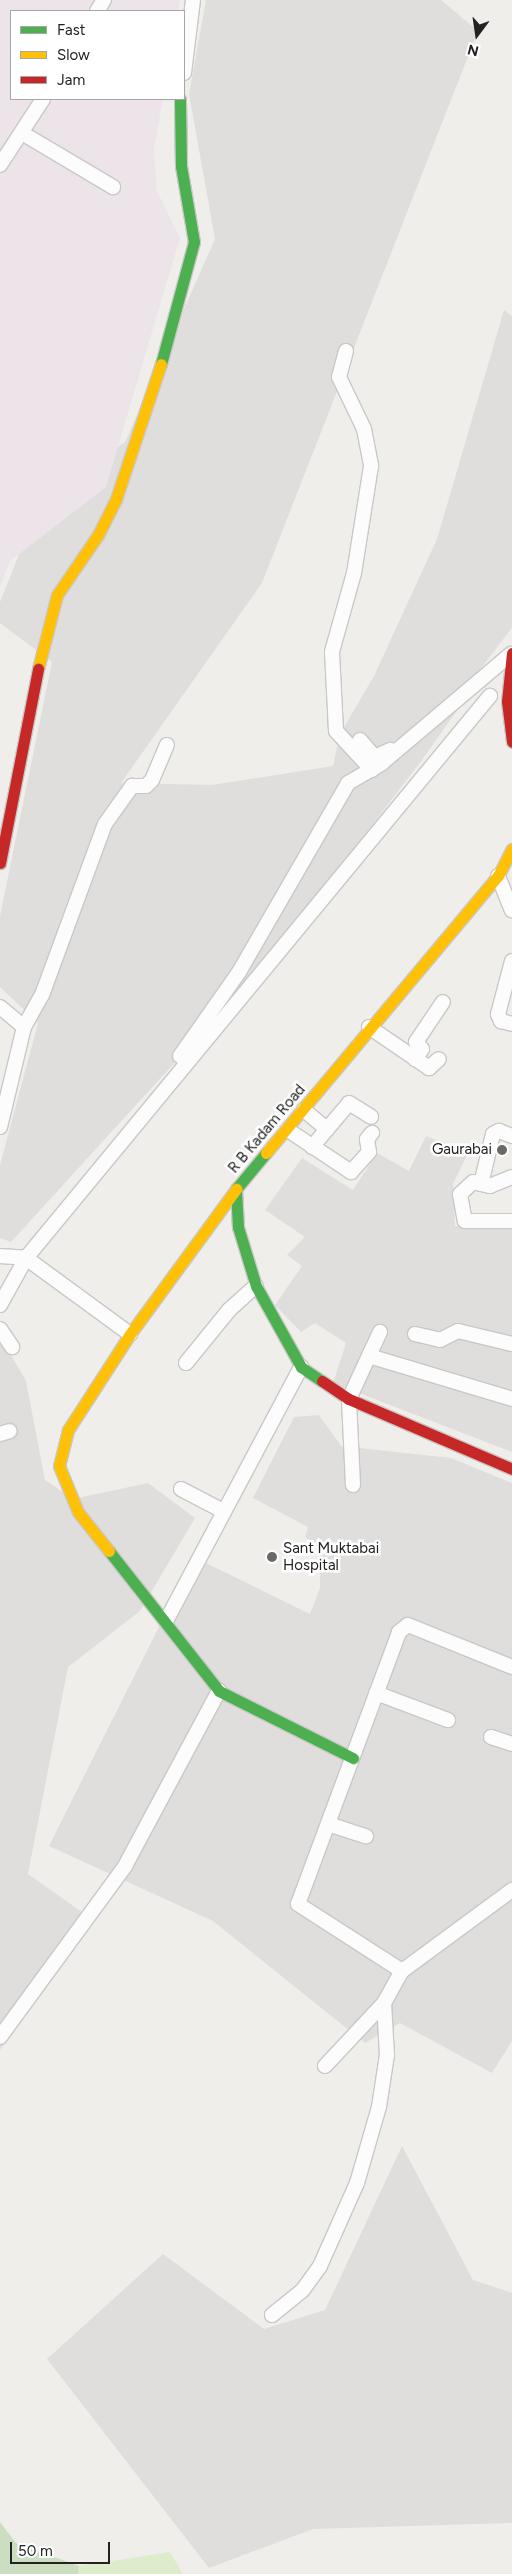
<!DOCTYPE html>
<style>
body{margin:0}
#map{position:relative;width:512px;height:2574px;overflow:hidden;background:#f0eeeb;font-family:Figtree,sans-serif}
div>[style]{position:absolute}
.residential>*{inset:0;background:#dfdedc}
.industrial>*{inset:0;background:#ede4e9}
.grass>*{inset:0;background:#ddeccb}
.forest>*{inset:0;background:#cbdec1}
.roads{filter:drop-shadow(1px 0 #c9c8c7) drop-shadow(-1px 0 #c9c8c7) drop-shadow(0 1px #c9c8c7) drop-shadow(0 -1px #c9c8c7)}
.street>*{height:14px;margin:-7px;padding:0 7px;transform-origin:7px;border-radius:7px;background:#fdfcfc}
.fast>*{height:11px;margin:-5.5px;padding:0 5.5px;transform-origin:5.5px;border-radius:5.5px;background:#4caf50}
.slow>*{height:11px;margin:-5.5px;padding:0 5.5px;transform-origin:5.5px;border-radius:5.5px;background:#ffc107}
.jam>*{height:11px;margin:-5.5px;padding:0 5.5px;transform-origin:5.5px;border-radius:5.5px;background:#c62828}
.dots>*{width:14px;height:14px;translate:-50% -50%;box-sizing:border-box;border:2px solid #fff;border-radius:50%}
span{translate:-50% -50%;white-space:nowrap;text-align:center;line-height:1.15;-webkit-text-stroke:5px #fff;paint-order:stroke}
.street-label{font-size:15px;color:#222}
.poi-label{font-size:15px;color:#222}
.right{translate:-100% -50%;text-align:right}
.left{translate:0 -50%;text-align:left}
.legend{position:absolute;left:10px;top:10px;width:175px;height:90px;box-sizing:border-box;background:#fff;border:1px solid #a7a7a7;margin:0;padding:6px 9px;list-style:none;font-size:15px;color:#222}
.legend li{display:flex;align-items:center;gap:10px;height:25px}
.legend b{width:25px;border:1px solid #a7a7a7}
.north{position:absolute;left:452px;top:10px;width:50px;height:50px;-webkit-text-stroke:4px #fff;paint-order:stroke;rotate:194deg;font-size:14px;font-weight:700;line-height:20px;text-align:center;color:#222}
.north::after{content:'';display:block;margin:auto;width:18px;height:22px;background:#222;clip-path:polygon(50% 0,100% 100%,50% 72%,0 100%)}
.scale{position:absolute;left:10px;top:2542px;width:100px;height:22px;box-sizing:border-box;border:2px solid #222;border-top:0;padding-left:6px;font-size:15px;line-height:18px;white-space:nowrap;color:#222;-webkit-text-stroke:4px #fff;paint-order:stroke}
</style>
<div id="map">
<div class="residential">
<i style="clip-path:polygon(206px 0,441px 0,478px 31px,262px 583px,121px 783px,212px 785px,333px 766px,340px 734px,374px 676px,437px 539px,504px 310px,512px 316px,512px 628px,458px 698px,463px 702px,422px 760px,272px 956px,11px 1242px,0 1238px,0 1165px,38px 1023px,0 987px,0 916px,52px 662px,0 623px,0 602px,39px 504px,125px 442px,215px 239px,189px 94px)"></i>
<i style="clip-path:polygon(426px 1136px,468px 1153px,453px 1184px,455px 1226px,512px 1229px,512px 1452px,333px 1383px,346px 1343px,315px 1323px,301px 1332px,275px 1305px,302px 1266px,287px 1255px,305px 1237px,265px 1210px,302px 1158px,353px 1190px,377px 1153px,409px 1171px)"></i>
<i style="clip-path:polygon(0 1336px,26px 1381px,45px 1480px,73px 1499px,148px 1483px,195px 1518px,140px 1611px,68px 1667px,28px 1874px,89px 1917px,0 2050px)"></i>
<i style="clip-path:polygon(319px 1415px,341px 1446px,451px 1458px,512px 1483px,512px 2041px,492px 2073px,400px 2023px,365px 2043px,213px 1921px,49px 1846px,194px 1557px,310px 1614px,320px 1588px,320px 1547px,305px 1537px,308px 1527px,253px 1498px,294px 1417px)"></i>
<i style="clip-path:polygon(402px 2146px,473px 2280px,512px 2293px,512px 2523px,313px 2529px,209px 2568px,47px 2359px,163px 2254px,264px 2329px,325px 2310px)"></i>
</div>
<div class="industrial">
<i style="clip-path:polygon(0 0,180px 0,178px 11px,11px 11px,11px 99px,163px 99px,154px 148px,157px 191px,180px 238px,106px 487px,10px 561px,0 587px)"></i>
</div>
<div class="grass">
<i style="clip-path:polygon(170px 2552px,183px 2574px,78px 2574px,79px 2566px)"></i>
</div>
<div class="forest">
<i style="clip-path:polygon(0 2522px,16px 2543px,79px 2566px,78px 2574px,0 2574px)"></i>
</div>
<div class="roads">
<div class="street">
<i style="left:97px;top:11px;width:13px;rotate:-58deg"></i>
<i style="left:184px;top:73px;width:74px;rotate:-83deg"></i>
<i style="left:22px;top:133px;width:106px;rotate:30.7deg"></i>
<i style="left:0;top:165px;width:79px;rotate:-56.9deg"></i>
<i style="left:346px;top:351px;width:27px;rotate:105deg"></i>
<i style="left:339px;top:377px;width:58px;rotate:64.3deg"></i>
<i style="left:364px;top:429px;width:38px;rotate:79deg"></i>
<i style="left:371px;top:466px;width:108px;rotate:99deg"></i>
<i style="left:354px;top:573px;width:82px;rotate:105.6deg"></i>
<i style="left:332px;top:652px;width:79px;rotate:87.1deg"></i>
<i style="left:336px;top:731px;width:53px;rotate:47.3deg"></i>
<i style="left:360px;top:740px;width:23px;rotate:49deg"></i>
<i style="left:375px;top:757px;width:17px;rotate:-25deg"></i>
<i style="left:498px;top:876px;width:37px;rotate:68deg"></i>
<i style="left:512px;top:961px;width:55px;rotate:104.8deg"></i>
<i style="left:498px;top:1014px;width:8px;rotate:67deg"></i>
<i style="left:501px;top:1021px;width:11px;rotate:15deg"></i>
<i style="left:0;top:1007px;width:31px;rotate:40deg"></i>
<i style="left:369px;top:1027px;width:73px;rotate:34.3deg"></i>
<i style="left:429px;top:1068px;width:13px;rotate:-42deg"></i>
<i style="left:180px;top:1056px;width:103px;rotate:-54.9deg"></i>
<i style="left:239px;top:972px;width:218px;rotate:-60deg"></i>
<i style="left:348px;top:783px;width:39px;rotate:-30deg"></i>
<i style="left:382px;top:763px;width:169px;rotate:-40.2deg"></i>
<i style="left:415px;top:1059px;width:12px;rotate:-55deg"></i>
<i style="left:422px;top:1049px;width:9px;rotate:-131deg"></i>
<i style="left:416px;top:1042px;width:48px;rotate:-56deg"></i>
<i style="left:304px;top:1110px;width:30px;rotate:40deg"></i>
<i style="left:0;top:1127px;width:103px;rotate:-76.5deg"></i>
<i style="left:24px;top:1027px;width:37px;rotate:-61deg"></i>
<i style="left:42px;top:995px;width:182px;rotate:-69.8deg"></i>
<i style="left:105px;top:824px;width:47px;rotate:-54.6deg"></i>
<i style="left:132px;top:786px;width:14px"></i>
<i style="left:146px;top:786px;width:8px;rotate:-45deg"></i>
<i style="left:152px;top:780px;width:38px;rotate:-67deg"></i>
<i style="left:288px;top:1130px;width:76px;rotate:33.7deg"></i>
<i style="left:351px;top:1172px;width:27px;rotate:-48deg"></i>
<i style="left:369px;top:1152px;width:13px;rotate:-99deg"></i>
<i style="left:367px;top:1139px;width:8px;rotate:-50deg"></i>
<i style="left:312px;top:1147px;width:57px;rotate:-49.9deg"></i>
<i style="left:349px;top:1103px;width:26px;rotate:32deg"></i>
<i style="left:512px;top:1177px;width:24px;rotate:158deg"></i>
<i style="left:490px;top:1186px;width:17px;rotate:-167deg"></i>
<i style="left:473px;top:1182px;width:18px;rotate:137deg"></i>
<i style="left:460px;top:1194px;width:27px;rotate:80deg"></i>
<i style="left:465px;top:1221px;width:47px"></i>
<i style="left:481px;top:1184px;width:51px;rotate:-76.5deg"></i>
<i style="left:493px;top:1134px;width:7px;rotate:-27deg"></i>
<i style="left:499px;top:1131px;width:14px;rotate:21deg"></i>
<i style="left:0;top:1256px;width:26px;rotate:4deg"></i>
<i style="left:26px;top:1258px;width:729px;rotate:-50.46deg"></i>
<i style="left:0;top:1305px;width:54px;rotate:-61deg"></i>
<i style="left:26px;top:1258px;width:129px;rotate:36.2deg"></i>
<i style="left:0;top:1329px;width:22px;rotate:56deg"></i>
<i style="left:415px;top:1334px;width:26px;rotate:13deg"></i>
<i style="left:440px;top:1340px;width:20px;rotate:-27deg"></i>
<i style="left:458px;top:1331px;width:56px;rotate:13.5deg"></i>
<i style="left:369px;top:1356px;width:149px;rotate:16.7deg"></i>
<i style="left:186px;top:1363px;width:68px;rotate:-50.9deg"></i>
<i style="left:229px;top:1310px;width:36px;rotate:-42deg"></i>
<i style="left:0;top:1434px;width:10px;rotate:-17deg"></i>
<i style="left:353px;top:1485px;width:86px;rotate:-92.7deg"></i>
<i style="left:349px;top:1399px;width:74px;rotate:-65.2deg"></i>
<i style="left:181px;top:1489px;width:47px;rotate:27.6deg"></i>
<i style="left:166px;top:1621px;width:288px;rotate:-62deg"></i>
<i style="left:376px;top:1693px;width:77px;rotate:20.6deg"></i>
<i style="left:491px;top:1737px;width:22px;rotate:18deg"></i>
<i style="left:328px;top:1824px;width:40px;rotate:18deg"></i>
<i style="left:402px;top:1971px;width:124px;rotate:-147.2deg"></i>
<i style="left:298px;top:1904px;width:290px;rotate:-69.6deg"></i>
<i style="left:399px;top:1632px;width:11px;rotate:-38deg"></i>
<i style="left:408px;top:1625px;width:112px;rotate:22deg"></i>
<i style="left:0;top:2037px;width:212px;rotate:-53.8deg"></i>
<i style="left:125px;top:1866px;width:199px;rotate:-61.8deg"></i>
<i style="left:325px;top:2066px;width:86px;rotate:-46.9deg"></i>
<i style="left:272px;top:2315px;width:38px;rotate:-39deg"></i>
<i style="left:302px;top:2291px;width:31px;rotate:-54deg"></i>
<i style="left:320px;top:2266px;width:91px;rotate:-66deg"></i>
<i style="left:357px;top:2183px;width:79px;rotate:-73.9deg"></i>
<i style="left:379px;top:2107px;width:53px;rotate:-81.3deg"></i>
<i style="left:387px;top:2055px;width:52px;rotate:-93.3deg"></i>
<i style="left:384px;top:2003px;width:37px;rotate:-61deg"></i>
<i style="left:402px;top:1971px;width:137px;rotate:-36.4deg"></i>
</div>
<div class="fast">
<i style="left:161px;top:364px;width:126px;rotate:-74.9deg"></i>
<i style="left:194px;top:242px;width:77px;rotate:-99.7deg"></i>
<i style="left:181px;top:166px;width:67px;rotate:-90.9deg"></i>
<i style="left:266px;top:1153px;width:47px;rotate:129.8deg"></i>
<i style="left:236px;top:1189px;width:38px;rotate:87deg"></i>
<i style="left:238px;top:1227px;width:62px;rotate:73deg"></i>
<i style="left:256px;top:1286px;width:93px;rotate:60.9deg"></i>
<i style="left:301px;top:1367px;width:25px;rotate:34deg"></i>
<i style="left:109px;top:1551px;width:178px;rotate:51.8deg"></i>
<i style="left:219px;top:1691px;width:150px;rotate:26.6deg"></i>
</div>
<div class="slow">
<i style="left:38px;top:669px;width:76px;rotate:-75.6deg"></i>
<i style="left:57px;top:595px;width:73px;rotate:-55.7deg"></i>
<i style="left:98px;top:535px;width:40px;rotate:-63.4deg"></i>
<i style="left:116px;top:499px;width:142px;rotate:-71.6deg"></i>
<i style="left:266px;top:1153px;width:361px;rotate:-50.1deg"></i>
<i style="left:498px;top:876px;width:30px;rotate:-63deg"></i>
<i style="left:109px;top:1551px;width:50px;rotate:-128.5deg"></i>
<i style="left:78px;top:1512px;width:50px;rotate:-112.4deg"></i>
<i style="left:59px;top:1466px;width:37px;rotate:-76deg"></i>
<i style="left:68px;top:1430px;width:114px;rotate:-57.1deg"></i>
<i style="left:130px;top:1334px;width:180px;rotate:-53.8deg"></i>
</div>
<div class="jam">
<i style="left:512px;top:653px;width:48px;rotate:95.9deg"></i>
<i style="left:507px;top:701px;width:41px;rotate:83deg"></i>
<i style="left:0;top:863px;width:198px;rotate:-78.9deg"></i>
<i style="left:322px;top:1381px;width:32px;rotate:34deg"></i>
<i style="left:349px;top:1399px;width:177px;rotate:23.2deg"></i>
</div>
</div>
<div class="dots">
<i style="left:502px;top:1150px;background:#6a6968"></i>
<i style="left:272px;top:1557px;background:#6a6968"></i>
</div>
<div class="street-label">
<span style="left:267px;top:1129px;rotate:-50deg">R B Kadam Road</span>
</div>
<div class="poi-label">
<span class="right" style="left:492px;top:1150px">Gaurabai</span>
<span class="left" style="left:283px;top:1557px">Sant Muktabai<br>Hospital</span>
</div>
<ul class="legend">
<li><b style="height:6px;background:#4caf50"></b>Fast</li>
<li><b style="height:6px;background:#ffc107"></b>Slow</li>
<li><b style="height:6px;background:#c62828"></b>Jam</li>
</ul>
<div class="north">N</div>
<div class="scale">50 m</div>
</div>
